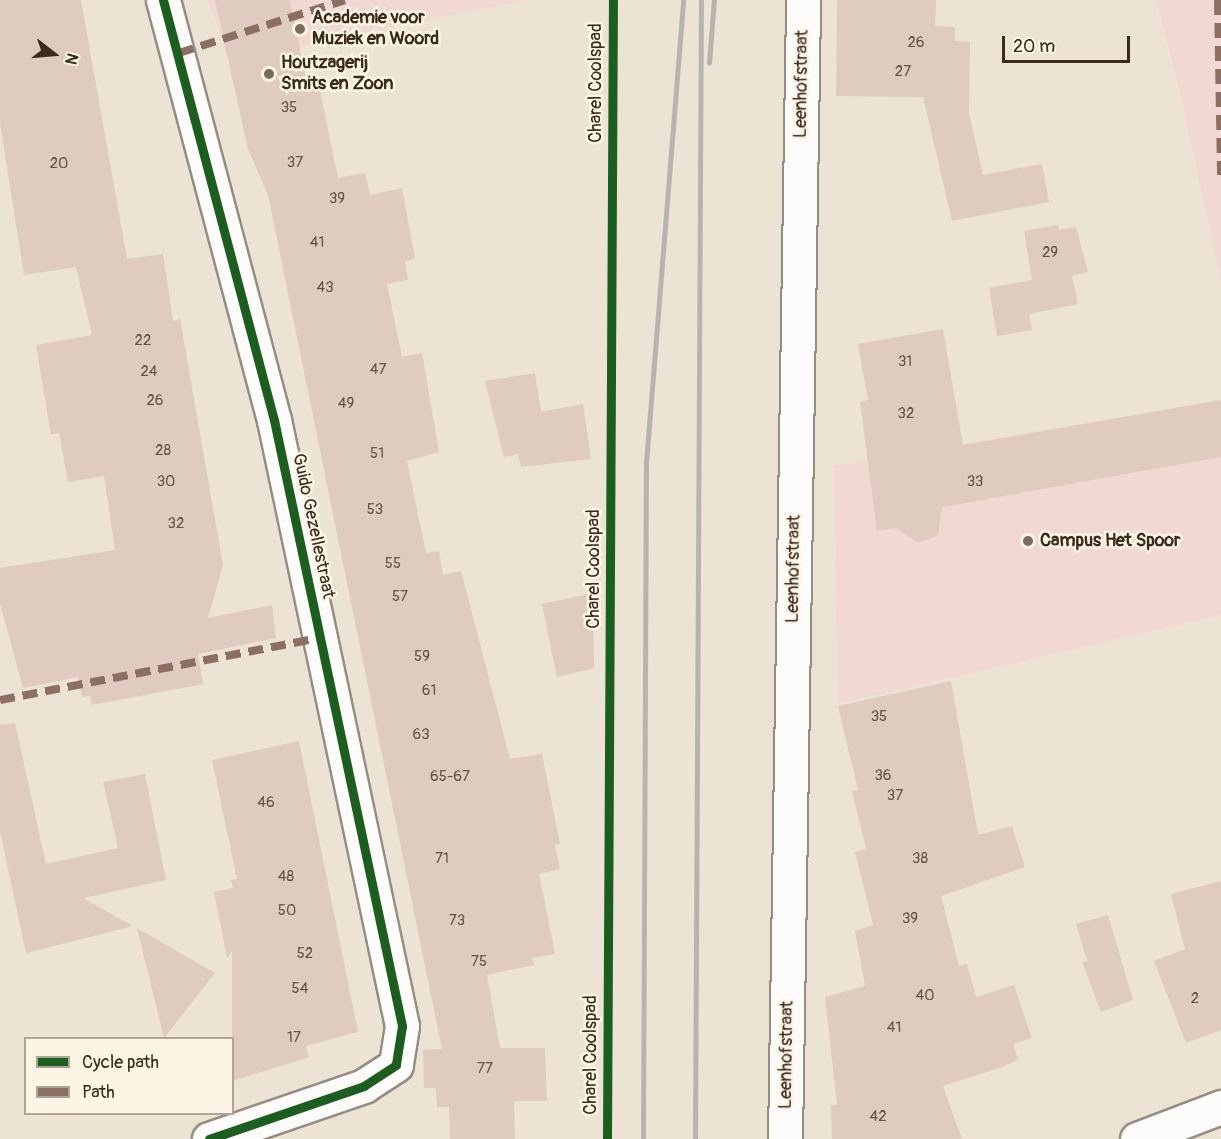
<!DOCTYPE html>
<style>
body{margin:0}
#map{position:relative;width:1221px;height:1139px;overflow:hidden;background:#ece3d5;font-family:Pangolin,sans-serif}
div>[style]{position:absolute}
.built>*{inset:0;background:#f2d8d3}
.building>*{inset:0;background:#dfcbc0}
.roads{filter:drop-shadow(2px 0 #958d84) drop-shadow(-2px 0 #958d84) drop-shadow(0 2px #958d84) drop-shadow(0 -2px #958d84)}
.minor>*{height:33px;margin:-16.5px;padding:0 16.5px;transform-origin:16.5px;border-radius:16.5px;background:#fcfbf9}
.rail>*{height:4.5px;margin:-2.25px;padding:0 2.25px;transform-origin:2.25px;border-radius:2.25px;background:#b6b3b0}
.quiet>*{height:8px;margin-top:-4px;transform-origin:0;background:repeating-linear-gradient(90deg,#8d6e63 0 15px,transparent 0 23px)}
.cycleway>*{height:9px;margin:-4.5px;padding:0 4.5px;transform-origin:4.5px;border-radius:4.5px;background:#1b5e20}
.dots>*{width:16px;height:16px;translate:-50% -50%;box-sizing:border-box;border:3px solid #fcf5e5;border-radius:50%}
span{translate:-50% -50%;white-space:nowrap;text-align:center;line-height:1.15;-webkit-text-stroke:5px #fcf5e5;paint-order:stroke}
.number-label{font-size:15px;color:#655347}
.number-label span{-webkit-text-stroke-width:0}
.poi-label{font-size:18px;color:#3b2a1e;font-weight:700}
.left{translate:0 -50%;text-align:left}
.street-label{font-size:18px;color:#3b2a1e}
.legend{position:absolute;left:24px;top:1037px;width:210px;height:78px;box-sizing:border-box;background:#fcf5e5;border:2px solid #afa495;margin:0;padding:8px 10px;list-style:none;font-size:18px;color:#3b2a1e}
.legend li{display:flex;align-items:center;gap:12px;height:30px}
.legend b{width:30px;border:2px solid #afa495}
.north{position:absolute;left:24px;top:24px;width:60px;height:60px;-webkit-text-stroke:4px #fcf5e5;paint-order:stroke;rotate:106deg;font-size:16px;font-weight:700;line-height:24px;text-align:center;color:#3b2a1e}
.north::after{content:'';display:block;margin:auto;width:21px;height:27px;background:#3b2a1e;clip-path:polygon(50% 0,100% 100%,50% 72%,0 100%)}
.scale{position:absolute;left:1002px;top:36px;width:128px;height:27px;box-sizing:border-box;border:3px solid #3b2a1e;border-top:0;padding-left:8px;font-size:18px;line-height:21px;white-space:nowrap;color:#3b2a1e;-webkit-text-stroke:4px #fcf5e5;paint-order:stroke}
</style>
<div id="map">
<div class="built">
<i style="clip-path:polygon(208px 0,527px 0,229px 60px)"></i>
<i style="clip-path:polygon(1156px 0,1221px 0,1221px 282px,1181px 97px)"></i>
<i style="clip-path:polygon(1221px 400px,1221px 615px,838px 704px,834px 466px)"></i>
</div>
<div class="building">
<i style="clip-path:polygon(0 0,81px 0,127px 259px,163px 254px,173px 321px,180px 319px,223px 565px,208px 618px,272px 605px,276px 638px,198px 654px,203px 684px,92px 705px,90px 696px,82px 697px,78px 677px,23px 688px,0 603px,0 568px,115px 550px,104px 476px,68px 482px,59px 433px,51px 435px,36px 345px,92px 335px,76px 267px,24px 275px,0 123px)"></i>
<i style="clip-path:polygon(215px 0,290px 0,308px 89px,319px 86px,338px 178px,365px 173px,370px 195px,402px 188px,415px 259px,405px 261px,408px 280px,387px 284px,402px 357px,422px 353px,439px 452px,407px 461px,426px 553px,439px 551px,443px 575px,461px 571px,510px 759px,542px 754px,560px 844px,555px 845px,560px 869px,539px 874px,555px 954px,532px 958px,534px 965px,487px 975px,500px 1048px,545px 1048px,547px 1101px,514px 1101px,515px 1139px,450px 1139px,449px 1107px,437px 1107px,436px 1088px,424px 1088px,423px 1050px,442px 1049px,268px 195px,248px 149px)"></i>
<i style="clip-path:polygon(837px 0,936px 0,935px 26px,955px 27px,955px 41px,970px 42px,969px 114px,983px 175px,1042px 164px,1049px 202px,952px 221px,923px 97px,836px 96px)"></i>
<i style="clip-path:polygon(1058px 225px,1059px 230px,1076px 227px,1088px 272px,1072px 276px,1078px 304px,1029px 314px,1032px 330px,997px 336px,989px 288px,1032px 280px,1024px 231px)"></i>
<i style="clip-path:polygon(943px 329px,963px 445px,1221px 400px,1221px 457px,942px 507px,938px 535px,927px 540px,918px 542px,895px 528px,877px 531px,860px 402px,868px 400px,858px 344px)"></i>
<i style="clip-path:polygon(535px 373px,541px 412px,583px 404px,591px 459px,521px 467px,518px 454px,504px 457px,485px 381px)"></i>
<i style="clip-path:polygon(593px 593px,594px 668px,557px 677px,542px 604px)"></i>
<i style="clip-path:polygon(951px 681px,978px 835px,1012px 826px,1025px 867px,941px 896px,959px 966px,967px 964px,976px 997px,1014px 985px,1032px 1038px,1013px 1044px,1018px 1059px,1005px 1066px,943px 1086px,962px 1139px,832px 1139px,831px 1105px,837px 1105px,825px 997px,865px 986px,855px 931px,873px 925px,855px 852px,866px 849px,852px 791px,858px 790px,838px 706px)"></i>
<i style="clip-path:polygon(15px 723px,46px 864px,118px 848px,103px 782px,145px 774px,166px 880px,83px 898px,133px 926px,26px 953px,0 832px,0 725px)"></i>
<i style="clip-path:polygon(299px 741px,358px 1032px,306px 1046px,309px 1057px,232px 1081px,232px 951px,227px 958px,214px 892px,233px 888px,231px 880px,237px 879px,212px 760px)"></i>
<i style="clip-path:polygon(1221px 881px,1221px 1030px,1186px 1043px,1154px 961px,1185px 949px,1171px 894px)"></i>
<i style="clip-path:polygon(1108px 915px,1133px 1000px,1101px 1012px,1082px 962px,1087px 961px,1076px 924px)"></i>
<i style="clip-path:polygon(137px 928px,215px 973px,164px 1038px)"></i>
</div>
<div class="roads">
<div class="minor">
<i style="left:163px;top:0;width:434px;rotate:75.2deg"></i>
<i style="left:274px;top:420px;width:619px;rotate:78.07deg"></i>
<i style="left:402px;top:1026px;width:39px;rotate:99deg"></i>
<i style="left:396px;top:1065px;width:38px;rotate:147deg"></i>
<i style="left:364px;top:1086px;width:164px;rotate:161.1deg"></i>
<i style="left:785px;top:1139px;width:1139px;rotate:-89.09deg"></i>
<i style="left:1137px;top:1139px;width:90px;rotate:-20.9deg"></i>
</div>
</div>
<div class="rail">
<i style="left:709px;top:63px;width:63px;rotate:-85.5deg"></i>
<i style="left:643px;top:1139px;width:676px;rotate:-89.75deg"></i>
<i style="left:646px;top:463px;width:464px;rotate:-85.4deg"></i>
<i style="left:695px;top:1139px;width:1139px;rotate:-89.7deg"></i>
</div>
<div class="quiet">
<i style="left:1218px;top:0;width:175px;rotate:89deg"></i>
<i style="left:179px;top:53px;width:174px;rotate:-17.7deg"></i>
<i style="left:0;top:700px;width:325px;rotate:-11deg"></i>
</div>
<div class="cycleway">
<i style="left:163px;top:0;width:434px;rotate:75.2deg"></i>
<i style="left:274px;top:420px;width:619px;rotate:78.07deg"></i>
<i style="left:402px;top:1026px;width:39px;rotate:99deg"></i>
<i style="left:396px;top:1065px;width:38px;rotate:147deg"></i>
<i style="left:364px;top:1086px;width:164px;rotate:161.1deg"></i>
<i style="left:607px;top:1139px;width:1139px;rotate:-89.7deg"></i>
</div>
<div class="dots">
<i style="left:300px;top:29px;background:#796b5e"></i>
<i style="left:269px;top:74px;background:#796b5e"></i>
<i style="left:1028px;top:541px;background:#796b5e"></i>
</div>
<div class="number-label">
<span style="left:916px;top:43px">26</span>
<span style="left:903px;top:72px">27</span>
<span style="left:289px;top:108px">35</span>
<span style="left:295px;top:163px">37</span>
<span style="left:59px;top:164px">20</span>
<span style="left:337px;top:199px">39</span>
<span style="left:317px;top:243px">41</span>
<span style="left:1050px;top:253px">29</span>
<span style="left:325px;top:288px">43</span>
<span style="left:143px;top:341px">22</span>
<span style="left:905px;top:362px">31</span>
<span style="left:378px;top:370px">47</span>
<span style="left:149px;top:372px">24</span>
<span style="left:155px;top:401px">26</span>
<span style="left:346px;top:404px">49</span>
<span style="left:906px;top:414px">32</span>
<span style="left:163px;top:451px">28</span>
<span style="left:377px;top:454px">51</span>
<span style="left:166px;top:482px">30</span>
<span style="left:975px;top:482px">33</span>
<span style="left:375px;top:510px">53</span>
<span style="left:176px;top:524px">32</span>
<span style="left:393px;top:564px">55</span>
<span style="left:400px;top:597px">57</span>
<span style="left:422px;top:657px">59</span>
<span style="left:429px;top:691px">61</span>
<span style="left:879px;top:717px">35</span>
<span style="left:421px;top:735px">63</span>
<span style="left:883px;top:776px">36</span>
<span style="left:450px;top:777px">65-67</span>
<span style="left:895px;top:796px">37</span>
<span style="left:266px;top:803px">46</span>
<span style="left:442px;top:859px">71</span>
<span style="left:920px;top:859px">38</span>
<span style="left:286px;top:877px">48</span>
<span style="left:287px;top:911px">50</span>
<span style="left:910px;top:919px">39</span>
<span style="left:457px;top:921px">73</span>
<span style="left:305px;top:954px">52</span>
<span style="left:479px;top:962px">75</span>
<span style="left:300px;top:989px">54</span>
<span style="left:925px;top:996px">40</span>
<span style="left:1195px;top:999px">2</span>
<span style="left:894px;top:1028px">41</span>
<span style="left:294px;top:1038px">17</span>
<span style="left:485px;top:1069px">77</span>
<span style="left:878px;top:1117px">42</span>
</div>
<div class="poi-label">
<span class="left" style="left:312px;top:29px">Academie voor<br>Muziek en Woord</span>
<span class="left" style="left:281px;top:74px">Houtzagerij<br>Smits en Zoon</span>
<span class="left" style="left:1040px;top:541px">Campus Het Spoor</span>
</div>
<div class="street-label">
<span style="left:596px;top:83px;rotate:-90deg">Charel Coolspad</span>
<span style="left:802px;top:84px;rotate:-89deg">Leenhofstraat</span>
<span style="left:313px;top:526px;rotate:78deg">Guido Gezellestraat</span>
<span style="left:594px;top:569px;rotate:-90deg">Charel Coolspad</span>
<span style="left:794px;top:569px;rotate:-89deg">Leenhofstraat</span>
<span style="left:591px;top:1055px;rotate:-90deg">Charel Coolspad</span>
<span style="left:787px;top:1055px;rotate:-89deg">Leenhofstraat</span>
</div>
<ul class="legend">
<li><b style="height:8px;background:#1b5e20"></b>Cycle path</li>
<li><b style="height:8px;background:#8d6e63"></b>Path</li>
</ul>
<div class="north">N</div>
<div class="scale">20 m</div>
</div>
